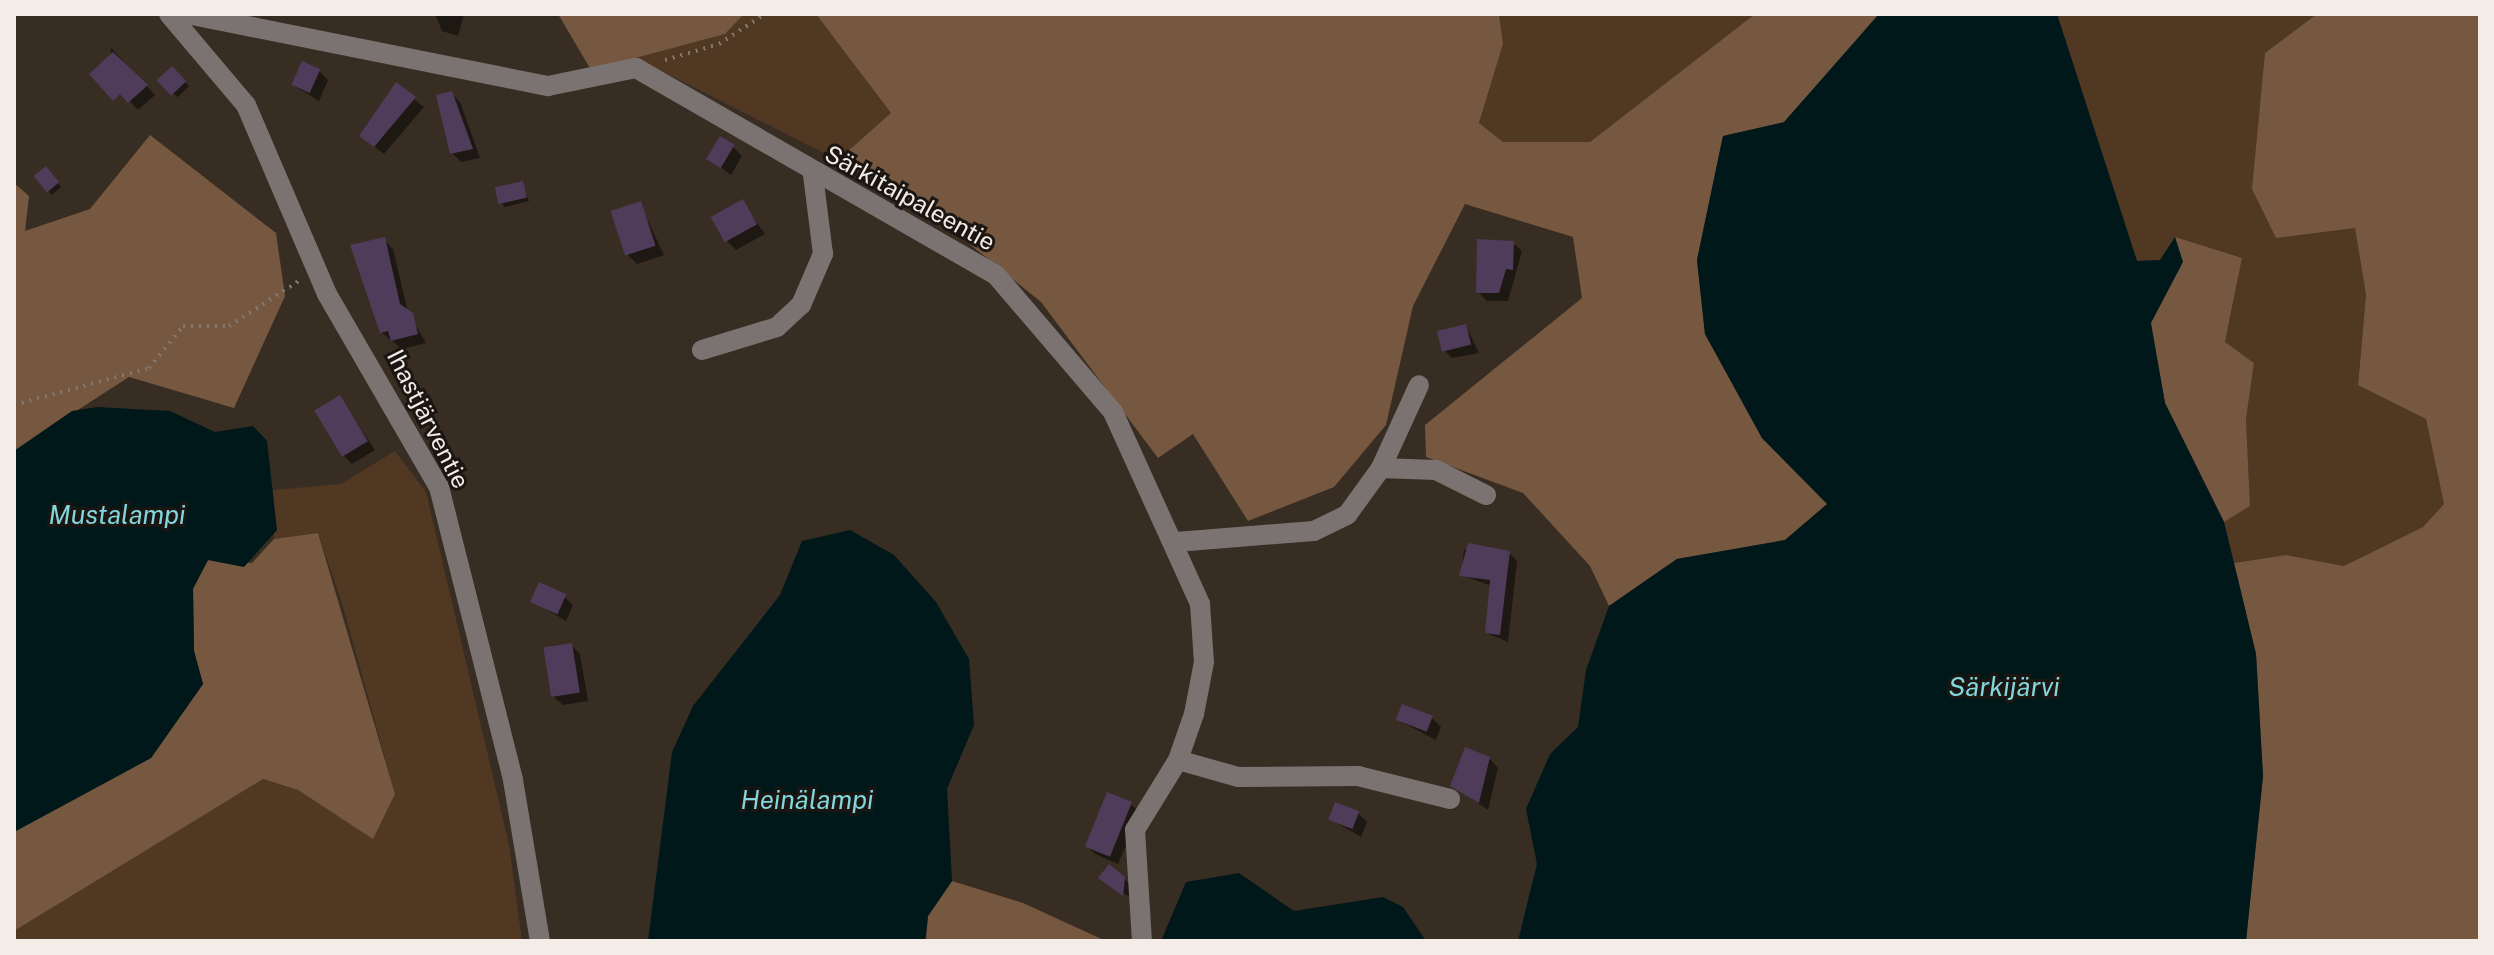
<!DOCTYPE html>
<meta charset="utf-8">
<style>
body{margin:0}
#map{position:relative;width:2494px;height:955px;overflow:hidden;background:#382d23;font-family:"Public Sans",sans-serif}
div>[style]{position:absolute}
.green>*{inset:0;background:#513823}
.forest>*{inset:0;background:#75583f}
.water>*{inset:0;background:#001819}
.shadow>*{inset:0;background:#0007;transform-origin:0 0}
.building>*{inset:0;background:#4f3c5a;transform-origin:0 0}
.path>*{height:4px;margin-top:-2px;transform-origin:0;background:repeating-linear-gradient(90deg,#827870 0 2px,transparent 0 8px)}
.minor>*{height:20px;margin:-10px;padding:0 10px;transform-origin:10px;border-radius:10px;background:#7b7372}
span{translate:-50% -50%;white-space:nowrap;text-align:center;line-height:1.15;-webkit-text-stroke:6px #1b1612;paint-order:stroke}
.street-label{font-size:24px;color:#f4ece6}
.water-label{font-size:26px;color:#81d7dd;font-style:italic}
.frame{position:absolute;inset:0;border:16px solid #f4ece6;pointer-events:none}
</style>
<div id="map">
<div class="green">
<i style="clip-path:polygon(744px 14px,816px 14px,892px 113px,838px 160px,636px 58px,725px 34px)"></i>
<i style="clip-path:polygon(1499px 14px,1755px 14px,1590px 142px,1503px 142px,1479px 123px,1503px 44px)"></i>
<i style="clip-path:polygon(2057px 14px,2317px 14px,2265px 53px,2276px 238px,2355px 228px,2366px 295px,2358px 384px,2426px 419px,2444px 504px,2423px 527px,2344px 566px,2286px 555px,2234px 563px,2224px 522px,2250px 506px,2246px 419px,2254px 363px,2225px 343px,2242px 258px,2137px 261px)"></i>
<i style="clip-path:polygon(395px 451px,426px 492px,509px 845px,522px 941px,14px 941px,14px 931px,263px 779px,298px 790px,373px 838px,395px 794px,342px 603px,318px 533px,274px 539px,273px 490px,341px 484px)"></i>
</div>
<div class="forest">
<i style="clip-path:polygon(558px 14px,744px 14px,725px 34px,591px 70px)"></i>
<i style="clip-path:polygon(816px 14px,1499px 14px,1503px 44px,1479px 123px,1503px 142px,1590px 142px,1755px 14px,1879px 14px,1784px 123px,1723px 136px,1697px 260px,1705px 334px,1762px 438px,1828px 504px,1785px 540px,1677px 559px,1609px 606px,1590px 566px,1523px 493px,1426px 457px,1425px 425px,1582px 298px,1573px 237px,1465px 204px,1413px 306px,1386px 425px,1334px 487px,1248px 521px,1193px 434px,1158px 458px,1041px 302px,930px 212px,838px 160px,891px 113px)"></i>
<i style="clip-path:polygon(2317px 14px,2480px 14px,2480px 941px,2246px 941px,2263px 776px,2256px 654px,2234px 563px,2286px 555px,2344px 566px,2423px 527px,2444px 504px,2426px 419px,2358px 385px,2366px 295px,2355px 228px,2276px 238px,2252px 189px,2265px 53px)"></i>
<i style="clip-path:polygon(150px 135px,276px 233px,285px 296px,234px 408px,129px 377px,14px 451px,14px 183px,29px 196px,25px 231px,90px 209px)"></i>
<i style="clip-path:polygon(2175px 237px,2242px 258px,2225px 342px,2254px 363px,2246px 419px,2250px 506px,2224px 522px,2165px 403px,2150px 323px,2182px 262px)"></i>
<i style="clip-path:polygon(318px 533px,395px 794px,373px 839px,298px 790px,263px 779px,14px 931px,14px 832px,151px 758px,203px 684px,194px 651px,193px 588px,208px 560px,252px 563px,274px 539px)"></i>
<i style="clip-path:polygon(952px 881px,1023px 903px,1106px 941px,926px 941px,928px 916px)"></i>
</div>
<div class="water">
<i style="clip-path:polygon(1879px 14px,2057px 14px,2137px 261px,2160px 260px,2175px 237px,2183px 262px,2151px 323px,2165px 403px,2224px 522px,2256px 654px,2263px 776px,2246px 941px,1518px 941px,1537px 864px,1526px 809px,1550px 754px,1578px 727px,1586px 670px,1609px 606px,1677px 559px,1785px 540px,1827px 504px,1762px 438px,1705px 334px,1697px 260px,1723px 136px,1784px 122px)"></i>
<i style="clip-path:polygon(97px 407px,170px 411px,215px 432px,253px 426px,267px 441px,277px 530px,244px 567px,208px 560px,193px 589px,194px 651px,203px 684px,151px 758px,14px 832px,14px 451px,72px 411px)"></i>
<i style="clip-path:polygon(850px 530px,894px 555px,936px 602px,969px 659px,974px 725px,947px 789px,952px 881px,928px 916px,925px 941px,648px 941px,672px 752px,693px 706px,780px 595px,802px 541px)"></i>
<i style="clip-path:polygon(1239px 873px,1294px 911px,1383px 897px,1403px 907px,1426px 941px,1161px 941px,1186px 882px)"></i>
</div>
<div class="shadow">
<i style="clip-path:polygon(435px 14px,464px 14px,458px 36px,442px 31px)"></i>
<i style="clip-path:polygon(110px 47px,155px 95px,138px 110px,121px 92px)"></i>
<i style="left:172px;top:69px;width:24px;height:16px;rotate:45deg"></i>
<i style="clip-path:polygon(319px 71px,328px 80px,319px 101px,293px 85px)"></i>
<i style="clip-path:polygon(396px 85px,424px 107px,384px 154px,361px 136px)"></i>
<i style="clip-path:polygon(451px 93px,460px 102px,480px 158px,461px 162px,452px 153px)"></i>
<i style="clip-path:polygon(733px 147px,742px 156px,731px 175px,710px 159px)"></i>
<i style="clip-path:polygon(50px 172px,61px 187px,52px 195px,36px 176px)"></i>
<i style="clip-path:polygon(522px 183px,529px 201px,505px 207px,501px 203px)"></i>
<i style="clip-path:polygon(742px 202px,765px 234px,736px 250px,727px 241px)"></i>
<i style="clip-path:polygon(640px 204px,664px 255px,637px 264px,628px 255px)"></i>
<i style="clip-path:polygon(384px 240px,393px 249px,408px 312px,426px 343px,402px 349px,381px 332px)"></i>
<i style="clip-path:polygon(1513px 243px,1522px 251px,1508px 301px,1487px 301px,1478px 292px)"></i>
<i style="clip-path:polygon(1466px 326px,1479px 353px,1452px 358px,1443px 349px)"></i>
<i style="clip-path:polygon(340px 398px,375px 450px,352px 464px,343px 455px)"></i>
<i style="clip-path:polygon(1464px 550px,1509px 553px,1517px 561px,1508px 642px,1487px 633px,1492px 586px,1461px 575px)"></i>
<i style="clip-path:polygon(564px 596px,573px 605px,566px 621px,533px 601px)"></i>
<i style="clip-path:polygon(571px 645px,580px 654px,588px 701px,563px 705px,553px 696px)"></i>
<i style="clip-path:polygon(1432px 718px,1441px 727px,1436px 740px,1398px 720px)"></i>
<i style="clip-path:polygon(1489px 758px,1498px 768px,1488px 810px,1452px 785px)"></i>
<i style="clip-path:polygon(1131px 804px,1140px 813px,1118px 864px,1095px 854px,1086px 845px)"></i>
<i style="clip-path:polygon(1358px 813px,1367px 822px,1361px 837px,1330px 819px)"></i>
<i style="clip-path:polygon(1124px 878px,1133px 888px,1134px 899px,1110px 886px)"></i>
</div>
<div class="building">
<i style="clip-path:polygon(113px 52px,148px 85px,128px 103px,120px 94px,113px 101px,89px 74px)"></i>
<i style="left:302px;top:61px;width:20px;height:26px;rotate:24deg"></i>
<i style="left:172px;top:66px;width:21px;height:21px;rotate:47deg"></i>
<i style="clip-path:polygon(396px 82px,416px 97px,374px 147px,359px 136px)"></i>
<i style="clip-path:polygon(452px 91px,473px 149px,450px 154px,436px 95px)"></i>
<i style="left:720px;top:136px;width:17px;height:27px;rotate:31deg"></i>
<i style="left:46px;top:166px;width:21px;height:16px;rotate:51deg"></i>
<i style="left:523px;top:181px;width:17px;height:29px;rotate:77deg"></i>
<i style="left:743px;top:199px;width:29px;height:37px;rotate:61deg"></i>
<i style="left:641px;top:201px;width:47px;height:32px;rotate:72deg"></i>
<i style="clip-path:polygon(385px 237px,400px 304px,413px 313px,418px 334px,391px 341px,388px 331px,380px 333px,350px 245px)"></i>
<i style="clip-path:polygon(1477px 239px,1514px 241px,1513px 270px,1506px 269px,1499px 293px,1476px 293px)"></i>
<i style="left:1466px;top:324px;width:21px;height:30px;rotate:76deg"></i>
<i style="left:340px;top:395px;width:54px;height:30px;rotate:59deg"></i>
<i style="clip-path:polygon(1468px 543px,1510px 551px,1500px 635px,1485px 633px,1490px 580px,1459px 576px)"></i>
<i style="left:539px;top:582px;width:30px;height:22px;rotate:24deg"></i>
<i style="left:572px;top:643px;width:50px;height:29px;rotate:81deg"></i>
<i style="left:1402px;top:704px;width:33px;height:17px;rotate:21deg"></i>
<i style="clip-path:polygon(1465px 747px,1490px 757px,1479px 803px,1450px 786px)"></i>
<i style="left:1107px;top:792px;width:27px;height:59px;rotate:22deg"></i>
<i style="left:1335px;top:802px;width:26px;height:19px;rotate:21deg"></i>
<i style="clip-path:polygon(1109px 864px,1125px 877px,1123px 896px,1098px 878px)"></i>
</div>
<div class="path">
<i style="left:665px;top:60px;width:56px;rotate:-16.5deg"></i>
<i style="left:719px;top:44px;width:55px;rotate:-33.1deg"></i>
<i style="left:14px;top:405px;width:140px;rotate:-15.3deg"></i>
<i style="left:149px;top:368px;width:54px;rotate:-51deg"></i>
<i style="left:183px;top:326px;width:46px"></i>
<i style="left:229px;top:326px;width:85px;rotate:-32.9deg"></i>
</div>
<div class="minor">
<i style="left:169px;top:14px;width:119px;rotate:49.8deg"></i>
<i style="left:246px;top:105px;width:206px;rotate:66.8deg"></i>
<i style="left:327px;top:294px;width:223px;rotate:59.9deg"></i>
<i style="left:439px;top:487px;width:302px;rotate:75.8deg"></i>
<i style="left:513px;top:780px;width:163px;rotate:80.5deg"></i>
<i style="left:187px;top:14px;width:368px;rotate:11.3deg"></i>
<i style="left:548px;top:86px;width:90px;rotate:-11.6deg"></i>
<i style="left:636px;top:68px;width:415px;rotate:29.9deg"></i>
<i style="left:996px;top:275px;width:180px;rotate:49.5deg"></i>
<i style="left:1113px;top:412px;width:211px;rotate:65.6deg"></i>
<i style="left:1200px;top:604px;width:58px;rotate:86.1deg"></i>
<i style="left:1204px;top:662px;width:53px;rotate:100.9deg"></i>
<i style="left:1194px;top:714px;width:49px;rotate:109.2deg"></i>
<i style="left:1178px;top:760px;width:82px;rotate:121.6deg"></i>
<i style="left:1135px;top:830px;width:111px;rotate:86.4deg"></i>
<i style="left:702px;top:350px;width:78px;rotate:-17deg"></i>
<i style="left:777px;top:327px;width:33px;rotate:-43deg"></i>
<i style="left:801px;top:305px;width:56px;rotate:-66.7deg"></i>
<i style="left:823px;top:254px;width:80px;rotate:-97.2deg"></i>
<i style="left:1381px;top:468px;width:55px;rotate:2.1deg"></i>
<i style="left:1436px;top:470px;width:56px;rotate:26.6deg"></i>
<i style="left:1176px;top:542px;width:138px;rotate:-4.6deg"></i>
<i style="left:1314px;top:531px;width:37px;rotate:-26deg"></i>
<i style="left:1347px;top:515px;width:58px;rotate:-54.1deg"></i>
<i style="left:1381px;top:468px;width:91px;rotate:-65.4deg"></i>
<i style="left:1178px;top:760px;width:62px;rotate:15.8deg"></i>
<i style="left:1238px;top:777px;width:120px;rotate:-0.5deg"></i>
<i style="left:1358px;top:776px;width:95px;rotate:14deg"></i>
</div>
<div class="street-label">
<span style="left:910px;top:198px;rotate:29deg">Särkitaipaleentie</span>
<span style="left:428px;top:419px;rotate:63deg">Ihastjärventie</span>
</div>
<div class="water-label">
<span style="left:117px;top:515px">Mustalampi</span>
<span style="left:2004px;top:687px">Särkijärvi</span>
<span style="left:807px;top:800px">Heinälampi</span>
</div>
<div class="frame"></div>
</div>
